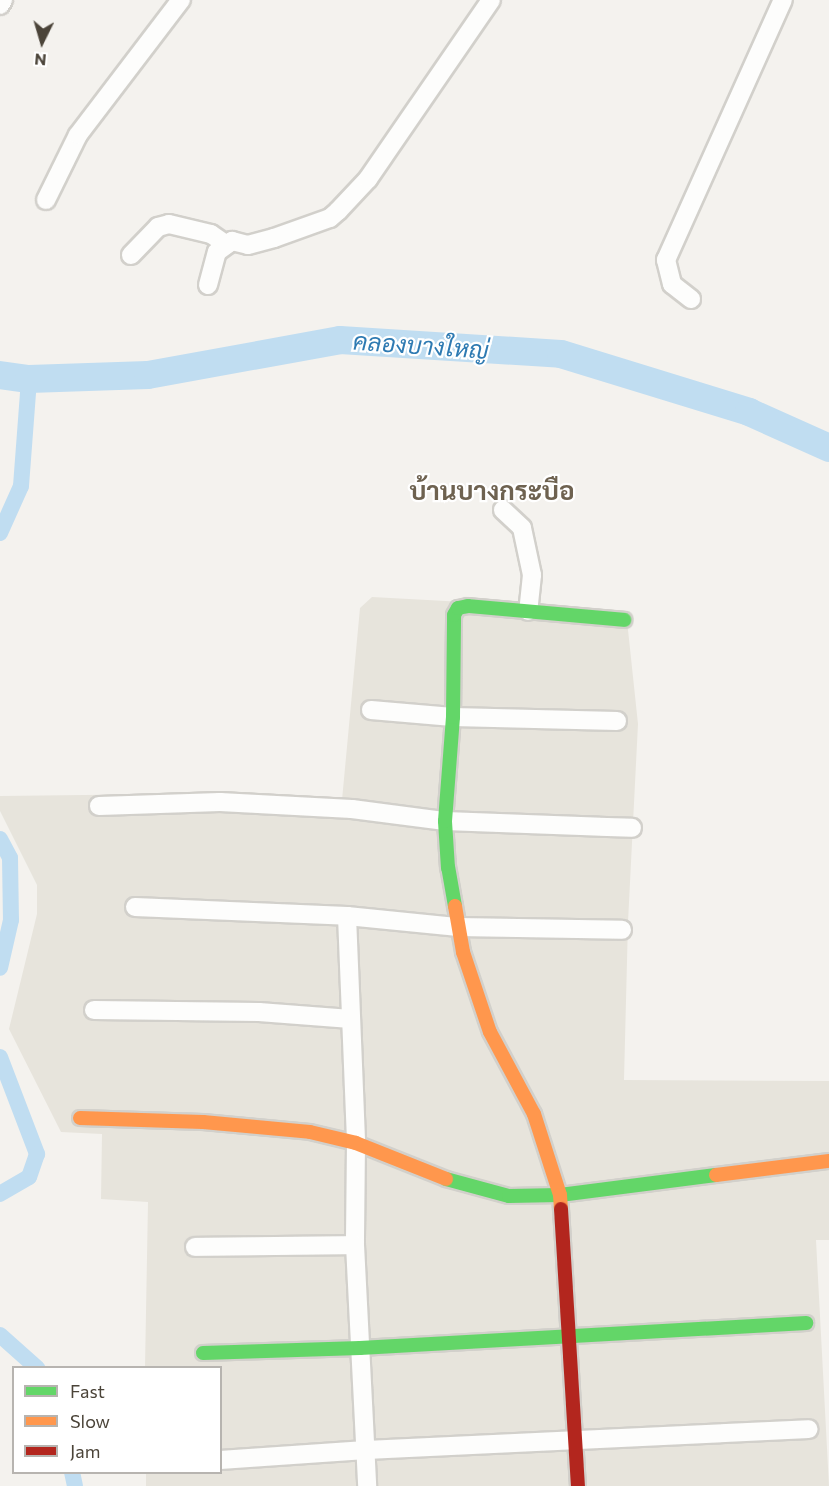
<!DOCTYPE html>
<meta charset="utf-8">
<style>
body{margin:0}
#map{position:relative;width:829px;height:1486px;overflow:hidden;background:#f4f2ee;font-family:Commissioner,Sarabun,sans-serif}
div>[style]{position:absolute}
.residential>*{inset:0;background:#e7e4dc}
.canal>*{height:16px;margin:-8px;padding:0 8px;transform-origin:8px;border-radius:8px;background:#c0ddf1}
.river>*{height:28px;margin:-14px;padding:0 14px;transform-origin:14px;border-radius:14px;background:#c0ddf1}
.roads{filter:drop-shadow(2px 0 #d2d0cb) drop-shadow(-2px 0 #d2d0cb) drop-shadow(0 2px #d2d0cb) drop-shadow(0 -2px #d2d0cb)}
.street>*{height:18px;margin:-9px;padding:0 9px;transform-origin:9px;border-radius:9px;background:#fdfdfc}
.fast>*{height:14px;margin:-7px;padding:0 7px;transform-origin:7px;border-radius:7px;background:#63d668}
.slow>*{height:14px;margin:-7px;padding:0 7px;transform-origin:7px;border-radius:7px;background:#ff974d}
.jam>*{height:14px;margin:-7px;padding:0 7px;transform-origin:7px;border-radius:7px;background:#b3261e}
span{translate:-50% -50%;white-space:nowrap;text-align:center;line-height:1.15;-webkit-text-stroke:4.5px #fff;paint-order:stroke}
.water-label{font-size:24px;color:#2e7ab2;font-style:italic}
.quarter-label{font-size:26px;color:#6e6250;font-weight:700}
.legend{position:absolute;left:12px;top:1366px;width:210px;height:108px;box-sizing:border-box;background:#fff;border:2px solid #b7b4b0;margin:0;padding:8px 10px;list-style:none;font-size:18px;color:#4b4439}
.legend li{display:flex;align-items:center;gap:12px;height:30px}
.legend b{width:30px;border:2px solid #b7b4b0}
.north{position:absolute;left:12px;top:12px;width:60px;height:60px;-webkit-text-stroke:4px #fff;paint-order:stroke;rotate:185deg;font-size:16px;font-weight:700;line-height:24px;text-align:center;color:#4b4439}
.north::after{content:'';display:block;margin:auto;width:21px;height:27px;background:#4b4439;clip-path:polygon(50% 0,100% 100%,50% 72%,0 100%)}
</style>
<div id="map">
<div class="residential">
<i style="clip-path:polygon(372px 597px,626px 611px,638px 724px,628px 922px,624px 1080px,829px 1081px,829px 1240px,816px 1240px,829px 1486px,146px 1486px,146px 1473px,220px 1472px,220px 1368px,145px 1367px,148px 1202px,101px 1199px,102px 1134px,61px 1132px,9px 1029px,37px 914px,37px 885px,0 811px,0 796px,168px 794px,342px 800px,360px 608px)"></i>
</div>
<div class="canal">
<i style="left:0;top:533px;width:51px;rotate:-65.9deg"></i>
<i style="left:21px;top:486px;width:107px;rotate:-85.7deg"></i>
<i style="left:0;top:839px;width:21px;rotate:62deg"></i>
<i style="left:10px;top:858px;width:62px;rotate:89.1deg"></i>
<i style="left:11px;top:920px;width:49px;rotate:102.9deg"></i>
<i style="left:0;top:1057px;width:104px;rotate:69.1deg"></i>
<i style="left:37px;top:1154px;width:24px;rotate:109deg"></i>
<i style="left:29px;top:1177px;width:34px;rotate:150deg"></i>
<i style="left:0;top:1335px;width:50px;rotate:41.7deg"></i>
<i style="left:72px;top:1472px;width:14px;rotate:78deg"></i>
</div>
<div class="river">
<i style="left:0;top:375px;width:29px;rotate:8deg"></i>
<i style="left:29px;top:379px;width:119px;rotate:-1.9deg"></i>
<i style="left:148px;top:375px;width:195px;rotate:-10.3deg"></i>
<i style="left:340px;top:340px;width:221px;rotate:3.6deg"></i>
<i style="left:561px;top:354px;width:197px;rotate:17.1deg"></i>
<i style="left:749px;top:412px;width:88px;rotate:24.2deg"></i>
</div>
<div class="roads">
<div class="street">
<i style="left:0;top:5px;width:6px;rotate:-59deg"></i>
<i style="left:46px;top:200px;width:72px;rotate:-63.8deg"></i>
<i style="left:78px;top:135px;width:170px;rotate:-52.7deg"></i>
<i style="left:131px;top:255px;width:39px;rotate:-46deg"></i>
<i style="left:158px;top:227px;width:11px;rotate:-15deg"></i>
<i style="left:169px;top:224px;width:43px;rotate:13.4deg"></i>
<i style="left:211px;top:234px;width:19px;rotate:35deg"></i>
<i style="left:208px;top:285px;width:34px;rotate:-75deg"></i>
<i style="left:217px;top:252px;width:19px;rotate:-36deg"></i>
<i style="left:232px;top:241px;width:16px;rotate:14deg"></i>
<i style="left:248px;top:245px;width:27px;rotate:-15deg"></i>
<i style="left:274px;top:238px;width:59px;rotate:-19.7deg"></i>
<i style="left:330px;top:218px;width:11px;rotate:-41deg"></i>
<i style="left:338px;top:211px;width:44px;rotate:-46.8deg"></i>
<i style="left:368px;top:179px;width:217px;rotate:-55.5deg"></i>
<i style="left:691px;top:299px;width:24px;rotate:-142deg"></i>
<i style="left:672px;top:284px;width:25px;rotate:-104deg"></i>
<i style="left:666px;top:260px;width:285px;rotate:-65.8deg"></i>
<i style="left:503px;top:510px;width:26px;rotate:43deg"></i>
<i style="left:522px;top:528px;width:48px;rotate:78deg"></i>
<i style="left:532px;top:575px;width:36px;rotate:96deg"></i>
<i style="left:371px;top:710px;width:82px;rotate:4.9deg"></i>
<i style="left:453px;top:717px;width:164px;rotate:1.4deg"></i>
<i style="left:99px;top:806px;width:121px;rotate:-1.9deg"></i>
<i style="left:220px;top:802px;width:132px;rotate:3deg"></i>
<i style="left:352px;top:809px;width:94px;rotate:7.4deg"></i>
<i style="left:445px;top:821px;width:187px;rotate:2.1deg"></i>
<i style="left:135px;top:907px;width:212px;rotate:2.4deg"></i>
<i style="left:347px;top:916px;width:112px;rotate:5.7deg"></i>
<i style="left:458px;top:927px;width:164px;rotate:1deg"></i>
<i style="left:347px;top:916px;width:227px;rotate:87.7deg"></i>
<i style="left:356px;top:1143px;width:102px;rotate:90.6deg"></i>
<i style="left:355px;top:1245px;width:241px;rotate:87.1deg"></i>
<i style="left:94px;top:1010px;width:165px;rotate:0.7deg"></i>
<i style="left:259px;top:1012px;width:92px;rotate:4.4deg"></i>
<i style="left:195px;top:1247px;width:160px;rotate:-0.7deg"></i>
<i style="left:220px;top:1460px;width:146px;rotate:-3.9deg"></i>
<i style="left:366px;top:1450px;width:443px;rotate:-2.7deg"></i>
</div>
<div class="fast">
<i style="left:455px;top:906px;width:39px;rotate:-100deg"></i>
<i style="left:448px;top:868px;width:47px;rotate:-93.7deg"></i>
<i style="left:445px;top:821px;width:104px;rotate:-85.6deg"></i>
<i style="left:453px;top:717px;width:102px;rotate:-89.4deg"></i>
<i style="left:454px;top:615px;width:8px;rotate:-60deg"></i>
<i style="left:458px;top:608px;width:10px;rotate:-11deg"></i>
<i style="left:468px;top:606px;width:157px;rotate:5.1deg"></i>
<i style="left:446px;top:1179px;width:65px;rotate:15.1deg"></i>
<i style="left:509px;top:1196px;width:51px;rotate:-1.1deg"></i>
<i style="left:560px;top:1195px;width:157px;rotate:-7.3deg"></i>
<i style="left:203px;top:1353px;width:157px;rotate:-1.8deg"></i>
<i style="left:360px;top:1348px;width:447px;rotate:-3.2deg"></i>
</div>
<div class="slow">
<i style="left:455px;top:906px;width:47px;rotate:80.1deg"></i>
<i style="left:463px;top:952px;width:84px;rotate:71.4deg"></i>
<i style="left:490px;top:1032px;width:93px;rotate:61.8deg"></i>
<i style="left:534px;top:1114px;width:85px;rotate:72.2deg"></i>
<i style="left:560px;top:1195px;width:14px;rotate:86deg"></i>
<i style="left:80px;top:1118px;width:123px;rotate:1.9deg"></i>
<i style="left:203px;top:1122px;width:107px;rotate:5.3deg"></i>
<i style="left:310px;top:1132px;width:47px;rotate:13.4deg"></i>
<i style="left:356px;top:1143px;width:97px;rotate:21.8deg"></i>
<i style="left:716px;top:1175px;width:114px;rotate:-7.1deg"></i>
</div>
<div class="jam">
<i style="left:561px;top:1209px;width:278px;rotate:86.5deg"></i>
</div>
</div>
<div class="water-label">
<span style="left:421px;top:345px;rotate:4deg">คลองบางใหญ่</span>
</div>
<div class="quarter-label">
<span style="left:492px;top:490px">บ้านบางกระบือ</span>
</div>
<ul class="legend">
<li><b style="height:8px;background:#63d668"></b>Fast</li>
<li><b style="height:8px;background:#ff974d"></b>Slow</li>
<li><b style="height:8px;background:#b3261e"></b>Jam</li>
</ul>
<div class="north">N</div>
</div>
